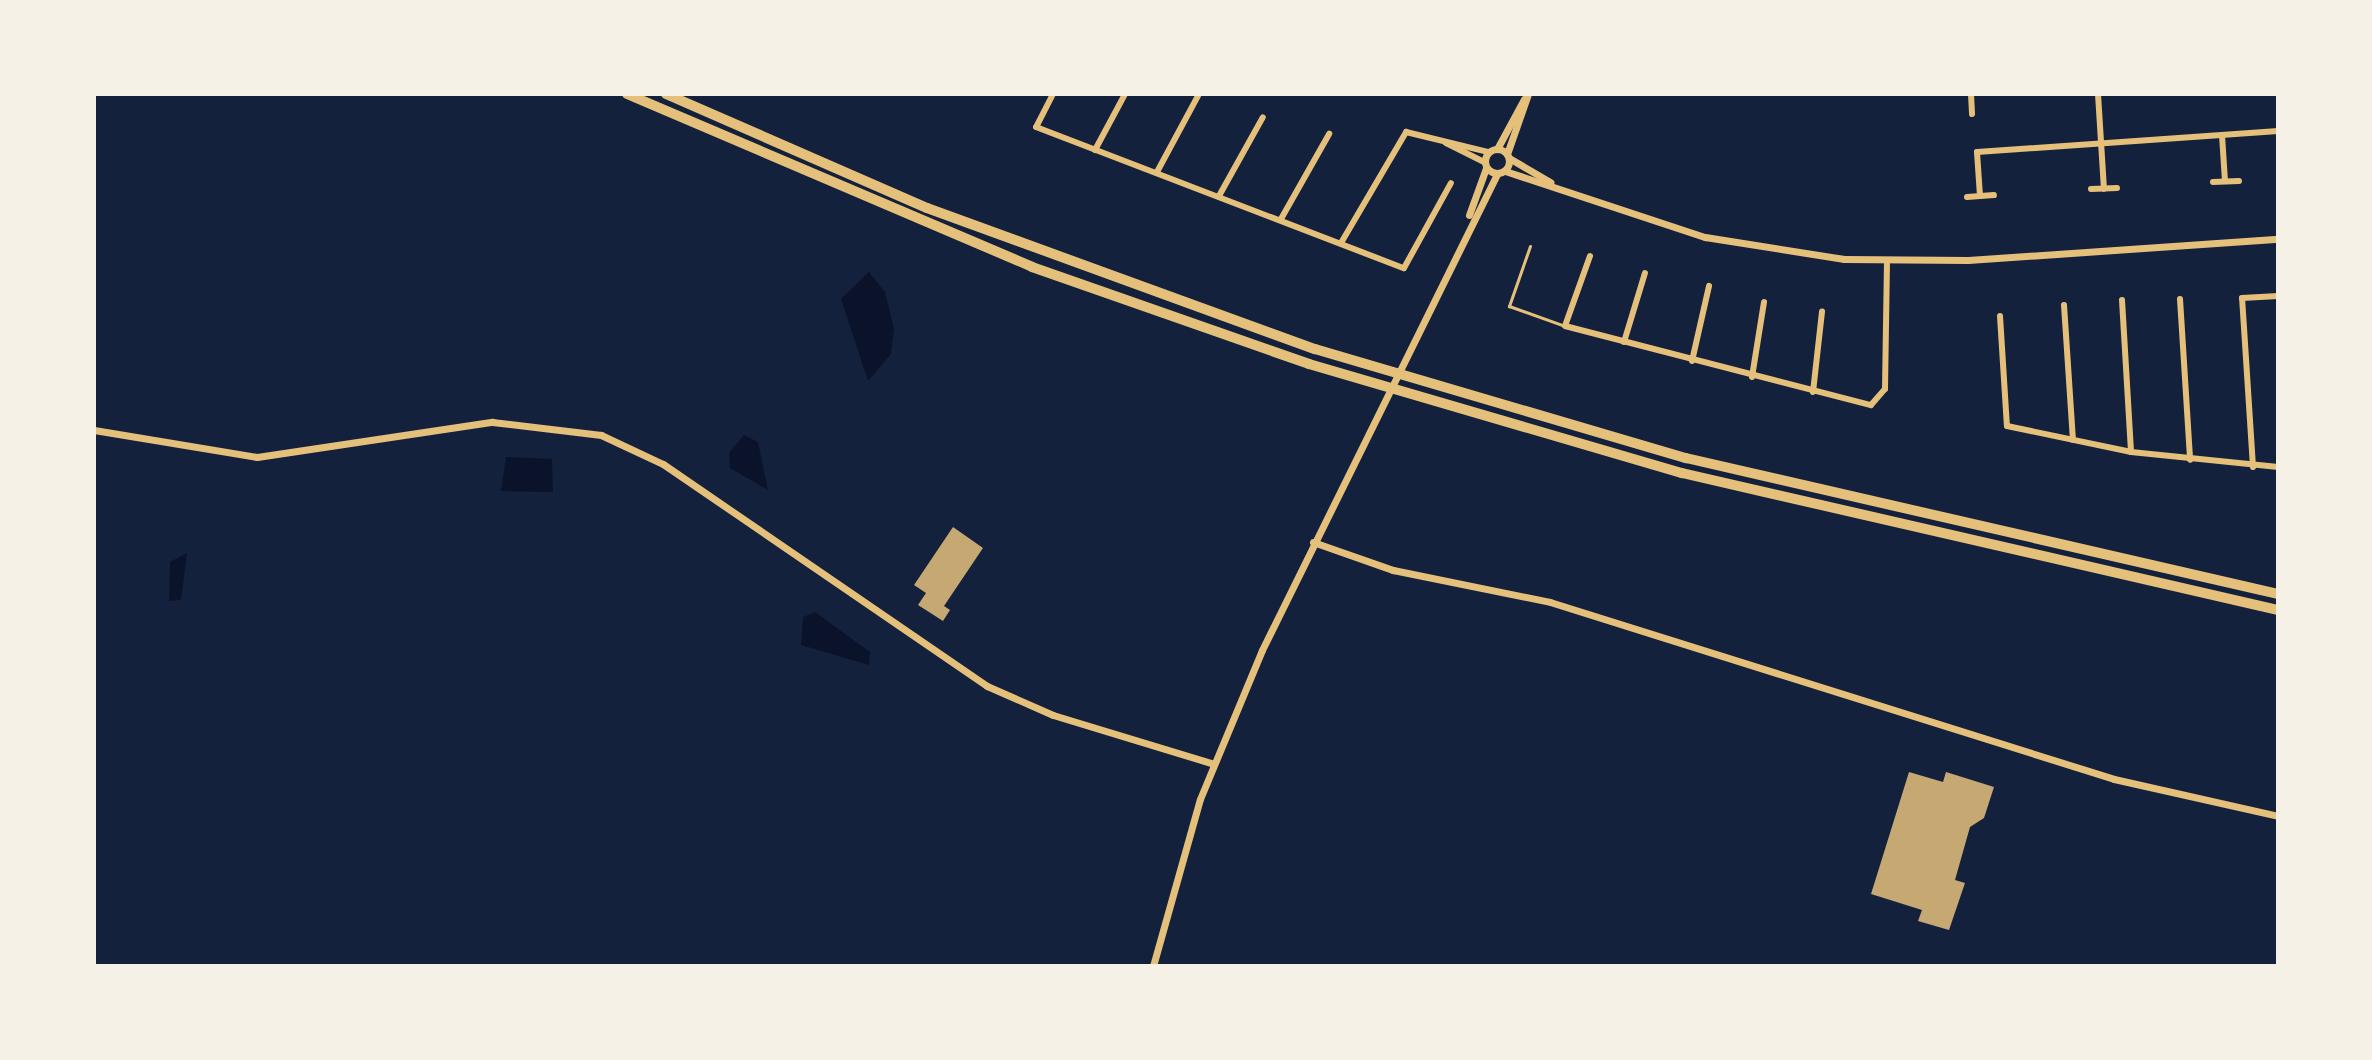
<!DOCTYPE html>
<style>
body{margin:0}
#map{position:relative;width:2372px;height:1060px;overflow:hidden;background:#14213d;font-family:Signika,sans-serif}
div>[style]{position:absolute}
.water>*{inset:0;background:#0b132b}
.building>*{inset:0;background:#c6a872}
.service>*{height:3px;margin:-1.5px;padding:0 1.5px;transform-origin:1.5px;border-radius:1.5px;background:#e5c07b}
.minor>*{height:6px;margin:-3px;padding:0 3px;transform-origin:3px;border-radius:3px;background:#e5c07b}
.tertiary>*{height:7px;margin:-3.5px;padding:0 3.5px;transform-origin:3.5px;border-radius:3.5px;background:#e5c07b}
.tertiary>.ring{margin:-3.5px;padding:0;box-sizing:content-box;background:none;border:7px solid #e5c07b;border-radius:50%}
.motorway>*{height:10px;margin:-5px;padding:0 5px;transform-origin:5px;border-radius:5px;background:#e5c07b}
span{translate:-50% -50%;white-space:nowrap;text-align:center;line-height:1.15;-webkit-text-stroke:6px #f6f1e7;paint-order:stroke}
.frame{position:absolute;inset:0;border:96px solid #f6f1e7;pointer-events:none}
</style>
<div id="map">
<div class="water">
<i style="clip-path:polygon(869px 272px,885px 292px,894px 329px,891px 354px,868px 381px,841px 299px)"></i>
<i style="clip-path:polygon(744px 435px,758px 442px,768px 490px,730px 468px,729px 453px)"></i>
<i style="clip-path:polygon(506px 457px,552px 459px,553px 492px,501px 491px)"></i>
<i style="clip-path:polygon(187px 553px,181px 600px,169px 601px,170px 562px)"></i>
<i style="clip-path:polygon(815px 612px,870px 652px,869px 665px,801px 645px,803px 617px)"></i>
</div>
<div class="building">
<i style="clip-path:polygon(953px 527px,983px 548px,944px 606px,950px 610px,943px 621px,918px 605px,926px 593px,914px 585px)"></i>
<i style="clip-path:polygon(1909px 772px,1943px 782px,1946px 772px,1994px 787px,1984px 818px,1970px 827px,1955px 880px,1965px 883px,1949px 930px,1918px 921px,1922px 910px,1871px 894px)"></i>
</div>
<div class="service">
<i style="left:1530px;top:246px;width:64px;rotate:109.3deg"></i>
<i style="left:1509px;top:306px;width:59px;rotate:19.7deg"></i>
</div>
<div class="minor">
<i style="left:1053px;top:94px;width:37px;rotate:117deg"></i>
<i style="left:1036px;top:127px;width:394px;rotate:21deg"></i>
<i style="left:1404px;top:268px;width:97px;rotate:-61.1deg"></i>
<i style="left:1971px;top:94px;width:20px;rotate:87deg"></i>
<i style="left:2098px;top:94px;width:95px;rotate:86.4deg"></i>
<i style="left:2222px;top:135px;width:46px;rotate:86.3deg"></i>
<i style="left:1446px;top:143px;width:42px;rotate:26.6deg"></i>
<i style="left:1095px;top:150px;width:64px;rotate:-61.8deg"></i>
<i style="left:1157px;top:172px;width:89px;rotate:-61.7deg"></i>
<i style="left:2213px;top:182px;width:26px;rotate:-2deg"></i>
<i style="left:2091px;top:189px;width:26px;rotate:-2deg"></i>
<i style="left:1219px;top:196px;width:90px;rotate:-60.9deg"></i>
<i style="left:1980px;top:196px;width:44px;rotate:-93.9deg"></i>
<i style="left:1977px;top:152px;width:302px;rotate:-4deg"></i>
<i style="left:1967px;top:197px;width:27px;rotate:-4deg"></i>
<i style="left:1281px;top:219px;width:98px;rotate:-60.5deg"></i>
<i style="left:1341px;top:243px;width:129px;rotate:-59.6deg"></i>
<i style="left:1406px;top:132px;width:84px;rotate:13.7deg"></i>
<i style="left:1590px;top:256px;width:74px;rotate:109.7deg"></i>
<i style="left:1565px;top:326px;width:316px;rotate:14.5deg"></i>
<i style="left:1871px;top:405px;width:21px;rotate:-49deg"></i>
<i style="left:1885px;top:389px;width:128px;rotate:-89.1deg"></i>
<i style="left:2180px;top:299px;width:161px;rotate:86.4deg"></i>
<i style="left:2122px;top:300px;width:152px;rotate:86.6deg"></i>
<i style="left:2064px;top:305px;width:135px;rotate:86.2deg"></i>
<i style="left:2000px;top:316px;width:110px;rotate:86.4deg"></i>
<i style="left:2007px;top:426px;width:127px;rotate:11.8deg"></i>
<i style="left:2131px;top:452px;width:148px;rotate:5.8deg"></i>
<i style="left:1624px;top:342px;width:72px;rotate:-73.1deg"></i>
<i style="left:1692px;top:361px;width:77px;rotate:-77.2deg"></i>
<i style="left:1752px;top:377px;width:76px;rotate:-80.9deg"></i>
<i style="left:1813px;top:392px;width:81px;rotate:-83.6deg"></i>
<i style="left:2253px;top:467px;width:169px;rotate:-93.7deg"></i>
<i style="left:2242px;top:298px;width:36px;rotate:-3deg"></i>
</div>
<div class="tertiary">
<i class="ring" style="left:1485px;top:149px;width:17px;height:17px"></i>
<i style="left:1497px;top:149px;width:57px;rotate:-61.6deg"></i>
<i style="left:1507px;top:154px;width:64px;rotate:-70.7deg"></i>
<i style="left:1509px;top:158px;width:48px;rotate:30.3deg"></i>
<i style="left:1505px;top:171px;width:211px;rotate:18.3deg"></i>
<i style="left:1705px;top:237px;width:141px;rotate:9deg"></i>
<i style="left:1844px;top:259px;width:124px;rotate:0.5deg"></i>
<i style="left:1968px;top:260px;width:311px;rotate:-3.9deg"></i>
<i style="left:1469px;top:215px;width:50px;rotate:-70.1deg"></i>
<i style="left:94px;top:430px;width:165px;rotate:9.4deg"></i>
<i style="left:257px;top:457px;width:238px;rotate:-8.5deg"></i>
<i style="left:492px;top:422px;width:110px;rotate:6.8deg"></i>
<i style="left:601px;top:435px;width:68px;rotate:25.1deg"></i>
<i style="left:663px;top:464px;width:393px;rotate:34.4deg"></i>
<i style="left:987px;top:686px;width:72px;rotate:23.7deg"></i>
<i style="left:1053px;top:715px;width:168px;rotate:16.9deg"></i>
<i style="left:1313px;top:542px;width:85px;rotate:19.3deg"></i>
<i style="left:1393px;top:570px;width:160px;rotate:11.5deg"></i>
<i style="left:1550px;top:602px;width:591px;rotate:17.42deg"></i>
<i style="left:2114px;top:779px;width:168px;rotate:12.7deg"></i>
<i style="left:1153px;top:966px;width:173px;rotate:-74.3deg"></i>
<i style="left:1200px;top:799px;width:161px;rotate:-67.4deg"></i>
<i style="left:1262px;top:650px;width:531px;rotate:-63.72deg"></i>
</div>
<div class="motorway">
<i style="left:627px;top:94px;width:440px;rotate:23.1deg"></i>
<i style="left:1032px;top:267px;width:293px;rotate:19.3deg"></i>
<i style="left:1309px;top:364px;width:389px;rotate:16.3deg"></i>
<i style="left:1682px;top:473px;width:612px;rotate:12.95deg"></i>
<i style="left:666px;top:94px;width:285px;rotate:23.6deg"></i>
<i style="left:927px;top:208px;width:413px;rotate:20deg"></i>
<i style="left:1315px;top:349px;width:387px;rotate:16.4deg"></i>
<i style="left:1686px;top:458px;width:607px;rotate:12.94deg"></i>
</div>
<div class="frame"></div>
</div>
